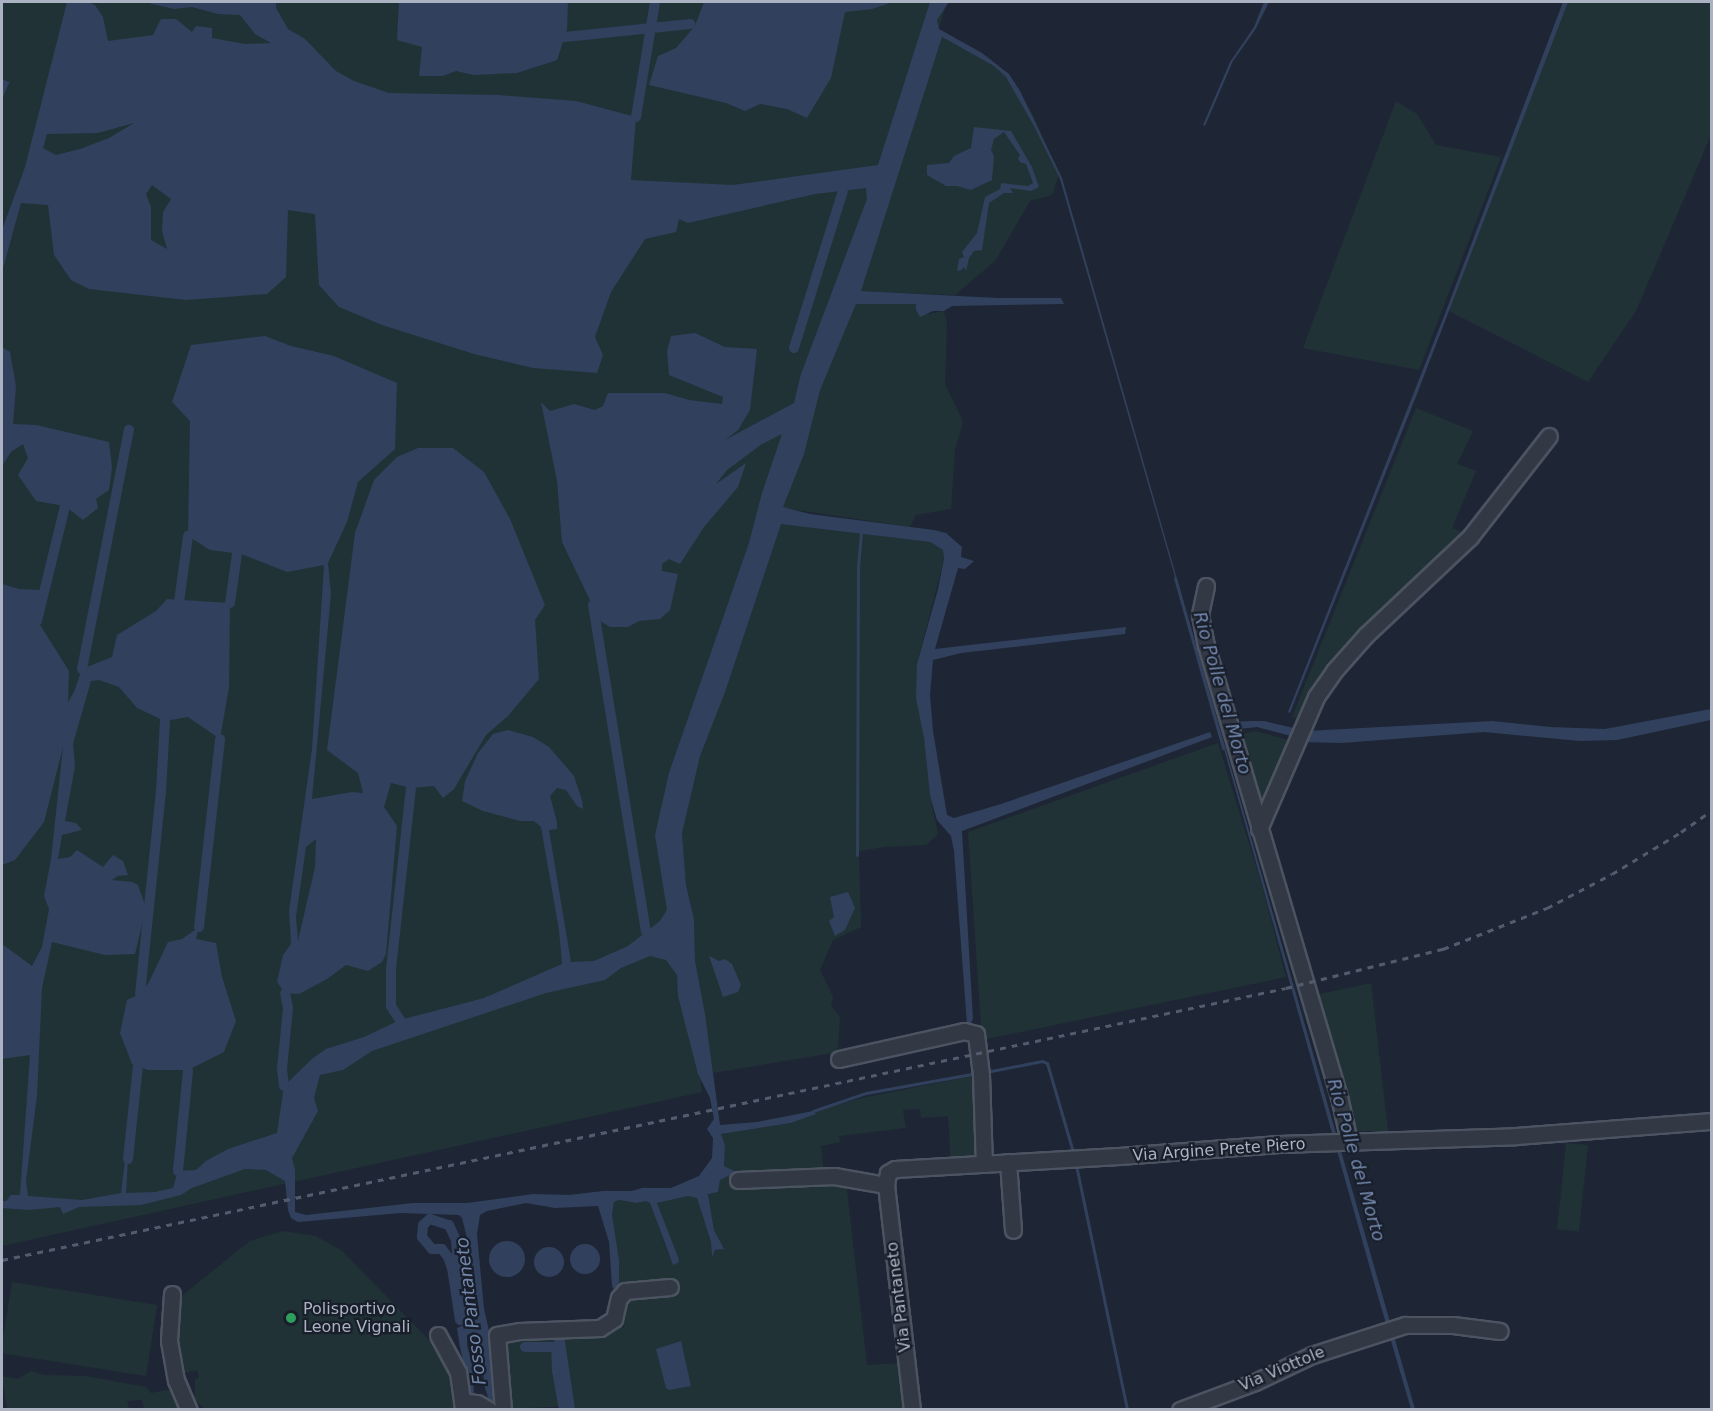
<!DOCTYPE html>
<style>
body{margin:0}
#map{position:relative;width:1713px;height:1411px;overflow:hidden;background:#1e2635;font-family:"DejaVu Sans",sans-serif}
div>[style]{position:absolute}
.green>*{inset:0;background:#203236;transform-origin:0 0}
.water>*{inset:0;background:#31405c;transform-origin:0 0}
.round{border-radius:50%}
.stream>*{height:3px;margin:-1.5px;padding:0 1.5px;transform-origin:1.5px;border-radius:1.5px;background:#31405c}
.canal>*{height:10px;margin:-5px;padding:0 5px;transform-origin:5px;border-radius:5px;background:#31405c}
.roads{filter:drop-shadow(2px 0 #4c5361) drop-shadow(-2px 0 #4c5361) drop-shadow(0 2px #4c5361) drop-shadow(0 -2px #4c5361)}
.minor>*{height:15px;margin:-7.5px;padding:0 7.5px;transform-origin:7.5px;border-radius:7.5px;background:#323945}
.rail>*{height:3px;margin-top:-1.5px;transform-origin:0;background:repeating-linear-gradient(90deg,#535c6d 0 6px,transparent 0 12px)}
.dots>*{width:16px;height:16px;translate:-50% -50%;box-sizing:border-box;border:3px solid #181e2a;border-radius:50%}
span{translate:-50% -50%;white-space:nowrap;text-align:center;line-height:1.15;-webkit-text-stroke:4.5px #181e2a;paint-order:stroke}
.street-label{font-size:16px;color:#abb3c3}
.poi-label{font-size:16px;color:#abb3c3}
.left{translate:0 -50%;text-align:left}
.water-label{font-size:18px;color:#7387ac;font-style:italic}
.frame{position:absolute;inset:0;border:3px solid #abb3c3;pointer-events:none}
</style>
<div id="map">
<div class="green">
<i style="clip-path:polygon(2px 2px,947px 2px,834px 353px,856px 304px,917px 304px,929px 314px,944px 311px,947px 323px,945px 384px,963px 422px,955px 450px,951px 509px,916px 515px,910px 527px,784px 508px,781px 523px,930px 542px,943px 550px,944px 559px,917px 664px,930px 796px,938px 834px,926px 845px,884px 847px,859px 851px,861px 927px,833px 940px,820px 970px,833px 997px,831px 1006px,840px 1016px,838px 1048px,832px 1053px,713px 1073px,695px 961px,694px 919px,686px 885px,682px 839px,671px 873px,702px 1092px,2px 1246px)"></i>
<i style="clip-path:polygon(1566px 2px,1711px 2px,1711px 135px,1636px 311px,1588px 382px,1447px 310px)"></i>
<i style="clip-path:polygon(942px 37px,1004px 71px,1032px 113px,1059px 175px,1052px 195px,1030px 201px,995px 261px,955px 295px,860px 291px)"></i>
<i style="clip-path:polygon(1396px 101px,1417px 114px,1436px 145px,1501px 157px,1419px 370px,1303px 348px)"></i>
<i style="clip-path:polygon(1416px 408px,1473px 431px,1457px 464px,1476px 471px,1452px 528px,1466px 534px,1301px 719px,1292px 717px)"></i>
<i style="clip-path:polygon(1255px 731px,1292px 741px,1261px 816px,1239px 735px)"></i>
<i style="clip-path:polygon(1218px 743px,1263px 889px,1286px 977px,982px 1040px,968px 832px)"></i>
<i style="clip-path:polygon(1371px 983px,1388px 1131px,1355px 1131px,1347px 1119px,1311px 996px)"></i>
<i style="clip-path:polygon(978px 1075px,980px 1160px,951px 1161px,948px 1116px,921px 1118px,920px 1109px,903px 1110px,906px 1128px,839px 1136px,840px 1142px,821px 1146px,824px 1173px,846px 1182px,867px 1365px,904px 1363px,909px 1409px,570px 1410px,569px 1406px,506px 1409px,500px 1338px,624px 1327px,612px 1215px,614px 1202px,619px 1200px,637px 1203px,646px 1201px,650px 1203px,668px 1254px,679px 1262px,657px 1203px,688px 1196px,697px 1198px,711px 1242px,712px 1258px,715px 1250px,723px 1249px,714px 1230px,708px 1193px,718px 1192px,720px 1180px,732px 1171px,724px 1166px,725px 1145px,721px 1134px,791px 1123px,816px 1114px,813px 1111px,866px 1097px)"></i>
<i style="left:1588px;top:1145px;width:87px;height:22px;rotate:96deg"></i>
<i style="clip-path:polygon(283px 1231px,316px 1236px,342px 1251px,432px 1343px,453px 1375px,454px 1409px,205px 1409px,195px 1400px,195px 1380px,199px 1377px,197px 1370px,180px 1374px,173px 1331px,177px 1304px,184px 1294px,250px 1241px)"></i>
<i style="left:12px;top:1282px;width:147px;height:72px;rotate:9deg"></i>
<i style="clip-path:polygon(31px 1371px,43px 1375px,85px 1376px,146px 1387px,151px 1393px,172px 1389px,182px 1409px,144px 1409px,142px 1400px,127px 1401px,129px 1409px,7px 1409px,2px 1376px,18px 1379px)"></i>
</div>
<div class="water">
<i style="clip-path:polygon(evenodd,67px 2px,88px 2px,95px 5px,103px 17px,108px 41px,153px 35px,161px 19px,176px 19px,192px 32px,196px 26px,212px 28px,212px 38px,245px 44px,271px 43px,255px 34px,240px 15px,218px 14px,192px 7px,174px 9px,144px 2px,276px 2px,276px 8px,288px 29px,305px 39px,336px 71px,354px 81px,389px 93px,498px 95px,576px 101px,636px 117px,631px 180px,733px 185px,878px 165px,930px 2px,949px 2px,937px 20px,939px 29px,982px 53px,1009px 74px,1020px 91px,1062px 178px,1415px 1409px,1411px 1409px,1377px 1293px,1197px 653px,1060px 179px,1034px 126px,1006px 77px,994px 66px,942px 37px,861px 291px,998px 298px,1061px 298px,1064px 304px,952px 306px,944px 311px,933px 311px,920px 317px,916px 310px,916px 304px,856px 304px,820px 390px,804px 454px,783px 507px,810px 514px,934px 530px,946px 533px,955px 541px,962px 547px,961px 557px,974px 561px,965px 569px,958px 568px,935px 649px,1126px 627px,1125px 634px,961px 653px,933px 660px,930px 695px,933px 731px,947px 815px,954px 818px,1001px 804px,1210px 732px,1212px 737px,962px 831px,973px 1019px,970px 1025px,967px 1024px,954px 851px,951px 836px,937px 820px,930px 796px,924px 738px,916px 698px,917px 664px,938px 589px,944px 559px,943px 550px,930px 542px,781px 524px,725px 692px,700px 756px,682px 833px,686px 885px,694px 919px,695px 961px,705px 1014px,720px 1125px,757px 1122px,813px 1111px,816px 1114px,791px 1123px,721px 1134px,725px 1145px,724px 1166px,736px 1172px,720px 1180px,718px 1192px,708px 1194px,714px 1230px,724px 1249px,715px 1250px,712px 1258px,711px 1242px,697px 1198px,688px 1196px,657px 1203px,678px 1257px,679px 1262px,673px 1265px,650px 1203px,646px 1201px,637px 1203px,619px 1200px,614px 1202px,612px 1215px,619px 1260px,619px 1287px,613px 1289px,612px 1285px,609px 1242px,598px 1206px,555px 1208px,526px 1203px,487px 1211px,480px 1215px,477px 1234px,484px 1309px,490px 1335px,495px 1405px,492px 1405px,489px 1400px,485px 1388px,478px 1334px,473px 1332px,467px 1335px,467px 1345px,472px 1365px,474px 1394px,470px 1393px,460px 1347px,457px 1328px,478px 1319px,470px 1250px,462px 1218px,459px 1215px,401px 1213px,298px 1222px,291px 1218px,288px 1210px,285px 1181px,266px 1170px,245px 1169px,192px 1188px,181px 1195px,141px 1205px,79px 1207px,63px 1214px,60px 1207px,29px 1210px,2px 1208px,2px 1201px,6px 1201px,11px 1195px,20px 1195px,30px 1055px,2px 1059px,2px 944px,32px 966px,42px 947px,49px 909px,44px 896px,51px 859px,63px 747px,44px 822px,15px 860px,2px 865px,2px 584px,19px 589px,40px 590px,37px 620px,69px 671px,68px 702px,74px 692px,82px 669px,112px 657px,117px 635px,156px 611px,167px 599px,230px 603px,229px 687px,220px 739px,188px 717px,165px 721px,137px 708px,119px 687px,99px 680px,91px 681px,73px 744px,75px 766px,65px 821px,76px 823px,82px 830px,62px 835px,58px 859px,70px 857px,77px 850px,103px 867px,113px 855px,123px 861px,128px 875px,118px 876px,112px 880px,132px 882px,138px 885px,146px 908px,135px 954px,105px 955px,52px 942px,42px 988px,37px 1096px,26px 1181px,28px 1196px,82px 1200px,121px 1193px,125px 1160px,128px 1159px,126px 1193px,155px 1192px,173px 1188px,178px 1171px,196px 1170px,206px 1161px,228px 1149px,277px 1133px,284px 1086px,313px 1058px,326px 1049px,364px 1037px,400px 1020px,484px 998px,562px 964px,559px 930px,541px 827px,534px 821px,520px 821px,483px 811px,462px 801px,465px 781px,478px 753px,493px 734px,508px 730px,533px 737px,549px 747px,574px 776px,582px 800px,583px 809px,577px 806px,566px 790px,557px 788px,550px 796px,557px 822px,557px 829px,549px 830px,571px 962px,594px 961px,628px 946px,660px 921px,667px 910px,655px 835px,669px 773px,749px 543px,762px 493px,782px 434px,762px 444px,727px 470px,716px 484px,746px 463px,738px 487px,704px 527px,680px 564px,669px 559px,662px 564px,662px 571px,678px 574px,670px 610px,660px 619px,639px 621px,628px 627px,610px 627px,600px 621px,562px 542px,557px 481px,541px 402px,550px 411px,574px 404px,595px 410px,603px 406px,608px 393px,665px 393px,689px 400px,722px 404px,723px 397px,669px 375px,667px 351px,671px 336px,695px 333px,725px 347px,757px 349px,750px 410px,738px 430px,725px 440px,794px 403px,801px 374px,867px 199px,866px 188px,815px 194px,688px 223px,679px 219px,676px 232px,645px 239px,611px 292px,595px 337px,603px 355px,597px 373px,533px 368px,474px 354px,382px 325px,339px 307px,319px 285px,315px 214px,288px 210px,286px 277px,267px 294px,186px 300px,89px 289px,71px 280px,54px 255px,48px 205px,21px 203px,2px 272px,2px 230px,25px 167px,67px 2px,134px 123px,109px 138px,80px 149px,56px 155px,43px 148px,47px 134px,98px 133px,134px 123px,67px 2px,152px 185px,171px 199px,163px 212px,162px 231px,167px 249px,151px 240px,151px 207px,146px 194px,152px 185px,67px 2px,650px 956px,666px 960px,677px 975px,678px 996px,698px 1074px,710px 1098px,714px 1119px,707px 1129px,713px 1138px,712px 1158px,699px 1176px,671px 1188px,642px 1188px,632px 1191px,603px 1191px,569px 1195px,533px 1194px,467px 1203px,413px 1203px,306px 1215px,295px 1212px,295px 1170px,292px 1158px,318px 1111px,314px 1098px,320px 1075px,343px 1070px,372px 1051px,546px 993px,605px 980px,621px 968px,650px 956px)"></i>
<i style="clip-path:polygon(399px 2px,568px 2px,567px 30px,557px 60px,517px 73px,474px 75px,456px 71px,443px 76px,419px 76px,422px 47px,397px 40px)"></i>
<i style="clip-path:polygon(704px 2px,862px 3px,893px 2px,872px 9px,845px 12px,831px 78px,807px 118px,787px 109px,760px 104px,745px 111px,726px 103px,649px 85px,658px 56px,676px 48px,695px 26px)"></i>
<i style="clip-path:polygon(1264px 2px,1269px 2px,1255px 30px,1233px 61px,1205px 126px,1203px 125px,1230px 62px,1254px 27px)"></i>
<i style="clip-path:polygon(1563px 2px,1568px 2px,1417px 394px,1290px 713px,1288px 712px,1446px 311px)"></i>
<i style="left:2px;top:79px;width:8px;height:37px;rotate:23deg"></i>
<i style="clip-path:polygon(974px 127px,1011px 131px,1032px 167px,1039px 187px,1031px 191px,1010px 188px,1013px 193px,1004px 193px,989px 203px,982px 250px,974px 251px,969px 258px,966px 271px,964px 267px,960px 271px,957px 270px,959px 259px,964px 257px,962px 252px,977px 233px,985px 197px,1000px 189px,1001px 183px,1028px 186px,1033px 183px,1026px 164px,1020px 162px,1018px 159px,1020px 155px,1004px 132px,994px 139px,991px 150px,994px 156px,992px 180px,971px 190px,957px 186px,946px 186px,927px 175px,927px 165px,949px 163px,954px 156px,971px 148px)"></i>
<i style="clip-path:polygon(evenodd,265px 336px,291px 346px,334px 356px,397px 383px,395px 449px,358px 482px,347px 522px,328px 563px,331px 594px,312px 799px,352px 792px,363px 793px,358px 773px,327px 750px,355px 533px,374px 480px,397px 457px,418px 448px,453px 448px,484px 472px,510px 519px,545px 605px,535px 620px,539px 679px,508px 716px,486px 735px,454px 789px,443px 798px,434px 786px,411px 788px,391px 783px,384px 807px,397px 826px,386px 954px,382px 962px,368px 971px,346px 965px,327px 979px,299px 994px,285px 993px,277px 982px,283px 955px,291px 944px,289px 911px,312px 749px,324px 565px,287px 572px,241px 554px,210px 550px,188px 536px,190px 421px,172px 402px,191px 345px,265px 336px,316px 839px,315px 867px,298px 941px,296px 917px,306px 847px,316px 839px)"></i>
<i style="clip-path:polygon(2px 347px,10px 352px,16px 386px,13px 424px,36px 425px,109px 442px,112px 467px,109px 490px,96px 499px,98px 508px,83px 520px,65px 506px,36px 501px,18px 475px,28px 458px,23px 444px,11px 452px,2px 466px)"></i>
<i style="clip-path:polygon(1711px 709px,1711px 720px,1617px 740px,1580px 741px,1484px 732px,1342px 743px,1303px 742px,1307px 731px,1492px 721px,1550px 727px,1605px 729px)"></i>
<i style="clip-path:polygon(1249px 721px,1264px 721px,1298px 729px,1295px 737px,1257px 727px,1238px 729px,1236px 722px)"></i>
<i style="clip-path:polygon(848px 892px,855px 908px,845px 930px,835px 936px,829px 921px,834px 917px,830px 897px)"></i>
<i style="clip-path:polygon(199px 927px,196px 939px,216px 943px,222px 977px,236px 1021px,224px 1052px,188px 1070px,148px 1070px,132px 1064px,120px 1033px,127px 1000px,140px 994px,149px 982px,168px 942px,182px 939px)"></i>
<i style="clip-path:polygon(709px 956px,719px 961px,725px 959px,732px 964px,741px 985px,738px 992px,723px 997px)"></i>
<i class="round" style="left:489px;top:1241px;width:36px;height:36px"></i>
<i class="round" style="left:570px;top:1244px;width:30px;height:30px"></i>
<i class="round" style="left:534px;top:1247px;width:30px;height:30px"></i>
<i style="clip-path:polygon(681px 1341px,691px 1386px,669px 1390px,666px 1388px,656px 1349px)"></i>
</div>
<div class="stream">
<i style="left:1175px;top:578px;width:177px;rotate:74.2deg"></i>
<i style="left:857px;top:855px;width:288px;rotate:-89.8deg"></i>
<i style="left:858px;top:567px;width:35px;rotate:-85deg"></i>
<i style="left:986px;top:1072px;width:57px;rotate:-11.1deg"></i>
<i style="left:1042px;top:1061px;width:5px;rotate:22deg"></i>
<i style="left:1047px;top:1063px;width:93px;rotate:73.7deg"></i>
<i style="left:813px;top:1111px;width:56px;rotate:-18.8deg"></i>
<i style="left:866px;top:1093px;width:113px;rotate:-10.2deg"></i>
<i style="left:1076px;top:1165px;width:250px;rotate:78.2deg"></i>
</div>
<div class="canal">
<i style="left:565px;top:37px;width:126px;rotate:-5.9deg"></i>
<i style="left:636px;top:117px;width:117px;rotate:-80.6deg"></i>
<i style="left:794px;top:348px;width:164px;rotate:-72.7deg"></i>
<i style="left:179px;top:602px;width:67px;rotate:-82.2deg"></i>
<i style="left:230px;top:603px;width:49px;rotate:-81.9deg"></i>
<i style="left:593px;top:605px;width:330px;rotate:80.8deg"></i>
<i style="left:37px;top:621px;width:118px;rotate:-76.3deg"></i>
<i style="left:82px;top:669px;width:244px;rotate:-78.9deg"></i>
<i style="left:199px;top:927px;width:189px;rotate:-83.6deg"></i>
<i style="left:140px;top:994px;width:203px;rotate:-84.1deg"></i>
<i style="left:161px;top:792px;width:71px;rotate:-86.8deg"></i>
<i style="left:400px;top:1020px;width:17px;rotate:-123deg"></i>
<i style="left:391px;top:1006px;width:37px;rotate:-90deg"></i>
<i style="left:391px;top:969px;width:182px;rotate:-83.7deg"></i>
<i style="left:284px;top:1086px;width:17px;rotate:-97deg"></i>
<i style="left:282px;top:1069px;width:61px;rotate:-84.4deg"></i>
<i style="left:288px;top:1008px;width:15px;rotate:-101deg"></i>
<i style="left:128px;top:1159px;width:94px;rotate:-83.9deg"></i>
<i style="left:178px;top:1171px;width:101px;rotate:-84.3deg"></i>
<i style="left:430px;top:1219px;width:20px;rotate:18deg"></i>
<i style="left:449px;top:1225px;width:17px;rotate:65deg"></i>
<i style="left:456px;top:1240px;width:76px;rotate:85.5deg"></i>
<i style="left:462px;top:1316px;width:4px;rotate:117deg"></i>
<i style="left:460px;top:1320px;width:53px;rotate:-98.7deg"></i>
<i style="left:452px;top:1268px;width:12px;rotate:-110deg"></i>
<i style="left:448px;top:1257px;width:10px;rotate:-127deg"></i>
<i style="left:442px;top:1249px;width:10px;rotate:180deg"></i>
<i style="left:432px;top:1249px;width:16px;rotate:-130deg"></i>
<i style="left:422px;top:1237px;width:12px;rotate:-85deg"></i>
<i style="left:423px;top:1225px;width:9px;rotate:-41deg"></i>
<i style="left:525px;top:1347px;width:31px"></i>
<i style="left:564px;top:1410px;width:40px;rotate:-100deg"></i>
<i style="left:557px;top:1371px;width:24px;rotate:-92deg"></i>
<i style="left:556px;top:1347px;width:6px;rotate:-51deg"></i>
<i style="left:560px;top:1342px;width:69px;rotate:81.6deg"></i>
</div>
<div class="roads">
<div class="minor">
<i style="left:1206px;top:586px;width:30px;rotate:102deg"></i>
<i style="left:1200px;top:615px;width:31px;rotate:79deg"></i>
<i style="left:1206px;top:645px;width:475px;rotate:73.6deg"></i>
<i style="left:1340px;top:1101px;width:41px;rotate:77.3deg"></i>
<i style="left:1259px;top:829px;width:144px;rotate:-66.6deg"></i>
<i style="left:1316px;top:697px;width:32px;rotate:-55deg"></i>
<i style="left:1334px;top:671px;width:48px;rotate:-48.4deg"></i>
<i style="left:1366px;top:635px;width:143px;rotate:-43.3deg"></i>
<i style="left:1470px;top:537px;width:128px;rotate:-52deg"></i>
<i style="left:839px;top:1059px;width:128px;rotate:-12.6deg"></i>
<i style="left:964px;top:1031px;width:12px;rotate:14deg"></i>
<i style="left:976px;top:1034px;width:41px;rotate:83deg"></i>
<i style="left:981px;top:1075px;width:89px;rotate:88.1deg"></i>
<i style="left:1008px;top:1162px;width:68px;rotate:85.8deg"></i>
<i style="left:738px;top:1180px;width:96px;rotate:-2.4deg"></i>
<i style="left:834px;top:1176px;width:53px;rotate:9.8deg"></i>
<i style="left:886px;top:1185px;width:12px;rotate:-81deg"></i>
<i style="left:888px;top:1173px;width:8px;rotate:-30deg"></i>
<i style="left:895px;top:1169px;width:224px;rotate:-3.3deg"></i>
<i style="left:1119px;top:1156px;width:160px;rotate:-4.3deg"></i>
<i style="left:1279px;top:1144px;width:237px;rotate:-1.9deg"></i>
<i style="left:1516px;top:1136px;width:197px;rotate:-4.4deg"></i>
<i style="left:886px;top:1185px;width:226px;rotate:83.4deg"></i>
<i style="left:172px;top:1294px;width:47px;rotate:93.7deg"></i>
<i style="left:169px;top:1341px;width:40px;rotate:80deg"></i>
<i style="left:176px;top:1380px;width:33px;rotate:67deg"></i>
<i style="left:438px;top:1335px;width:42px;rotate:61.6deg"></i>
<i style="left:458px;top:1372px;width:29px;rotate:82deg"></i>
<i style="left:463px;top:1410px;width:9px;rotate:-96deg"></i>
<i style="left:462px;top:1401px;width:15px;rotate:8deg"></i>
<i style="left:477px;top:1403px;width:14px;rotate:30deg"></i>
<i style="left:503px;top:1410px;width:75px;rotate:-94.6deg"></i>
<i style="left:497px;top:1335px;width:22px;rotate:-10deg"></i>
<i style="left:519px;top:1331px;width:81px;rotate:-2.1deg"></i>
<i style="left:600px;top:1328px;width:17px;rotate:-33deg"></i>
<i style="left:614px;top:1319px;width:22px;rotate:-77deg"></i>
<i style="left:619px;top:1298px;width:9px;rotate:-49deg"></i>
<i style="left:625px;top:1291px;width:45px;rotate:-5.1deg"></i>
<i style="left:1180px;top:1410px;width:80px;rotate:-20.5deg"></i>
<i style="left:1255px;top:1382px;width:63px;rotate:-25.3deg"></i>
<i style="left:1312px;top:1355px;width:98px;rotate:-17.9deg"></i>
<i style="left:1405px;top:1325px;width:48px"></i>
<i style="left:1453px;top:1325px;width:47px;rotate:7.3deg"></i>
</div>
</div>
<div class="rail">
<i style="left:2px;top:1260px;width:1312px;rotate:-11.96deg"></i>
<i style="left:1286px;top:988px;width:162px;rotate:-14deg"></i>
<i style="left:1443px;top:949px;width:112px;rotate:-21.5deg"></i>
<i style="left:1547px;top:908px;width:73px;rotate:-27.6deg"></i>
<i style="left:1612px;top:874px;width:81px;rotate:-31.3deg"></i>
<i style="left:1681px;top:832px;width:38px;rotate:-35deg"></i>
</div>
<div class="dots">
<i style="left:291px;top:1318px;background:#2e9e5b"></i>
</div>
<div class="street-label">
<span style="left:1219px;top:1150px;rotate:-4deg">Via Argine Prete Piero</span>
<span style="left:899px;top:1297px;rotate:-97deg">Via Pantaneto</span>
<span style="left:1282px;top:1369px;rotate:-23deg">Via Viottole</span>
</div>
<div class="poi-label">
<span class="left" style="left:303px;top:1318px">Polisportivo<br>Leone Vignali</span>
</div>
<div class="water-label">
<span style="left:1222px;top:693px;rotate:74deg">Rio Polle del Morto</span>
<span style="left:1356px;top:1160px;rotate:74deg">Rio Polle del Morto</span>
<span style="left:471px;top:1311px;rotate:-97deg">Fosso Pantaneto</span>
</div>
<div class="frame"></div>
</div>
